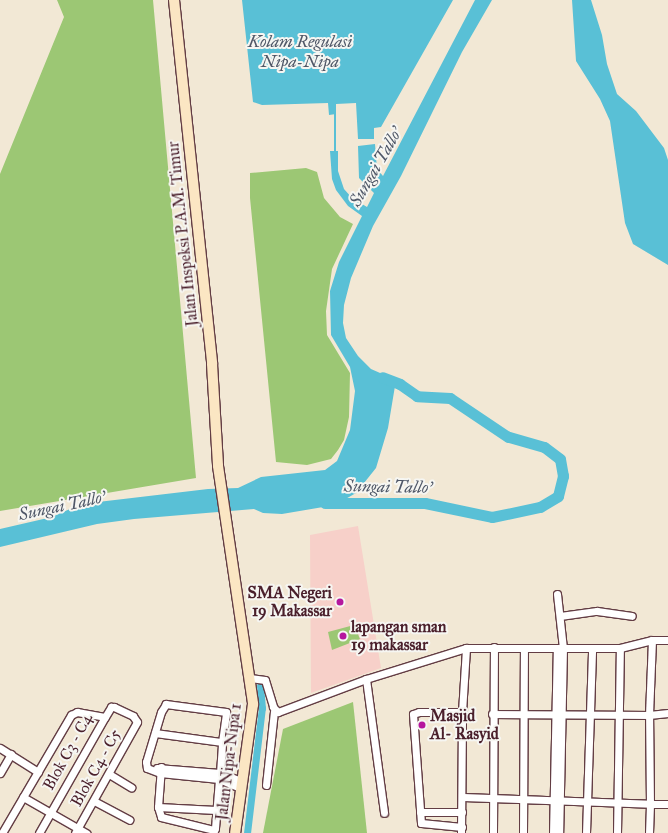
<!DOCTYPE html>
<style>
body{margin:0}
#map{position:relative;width:668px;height:833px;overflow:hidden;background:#f2e8d5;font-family:"IM FELL Great Primer",serif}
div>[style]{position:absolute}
.built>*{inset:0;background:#f7d0c9}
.green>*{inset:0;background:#9cc774}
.water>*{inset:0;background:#59c0d6}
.stream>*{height:2px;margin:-1px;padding:0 1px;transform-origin:1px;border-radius:1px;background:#59c0d6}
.canal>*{height:7px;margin:-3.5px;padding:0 3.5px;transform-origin:3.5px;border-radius:3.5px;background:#59c0d6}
.river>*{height:11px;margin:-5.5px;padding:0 5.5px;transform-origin:5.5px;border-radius:5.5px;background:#59c0d6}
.roads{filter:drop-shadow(1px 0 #633d44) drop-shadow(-1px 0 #633d44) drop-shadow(0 1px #633d44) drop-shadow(0 -1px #633d44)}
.street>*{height:7px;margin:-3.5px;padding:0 3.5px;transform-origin:3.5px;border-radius:3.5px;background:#fff}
.secondary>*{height:10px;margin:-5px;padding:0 5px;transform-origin:5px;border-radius:5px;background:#fbe6c3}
.dots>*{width:11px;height:11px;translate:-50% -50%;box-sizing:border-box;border:2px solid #f6f6f2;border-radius:50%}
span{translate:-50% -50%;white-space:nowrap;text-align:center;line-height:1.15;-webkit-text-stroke:4px #f6f6f2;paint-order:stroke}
.street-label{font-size:16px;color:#4a1f2b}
.poi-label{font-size:16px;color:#4a1f2b;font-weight:700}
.right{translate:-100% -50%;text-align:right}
.left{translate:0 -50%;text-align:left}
.water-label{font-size:17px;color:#4f5767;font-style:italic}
</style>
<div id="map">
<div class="built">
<i style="clip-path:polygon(358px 526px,381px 668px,311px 693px,310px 535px)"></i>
</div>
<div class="green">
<i style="clip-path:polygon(57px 0,153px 0,196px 478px,0 511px,0 174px,64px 17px)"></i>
<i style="clip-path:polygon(306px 168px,317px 172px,324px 198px,340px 217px,353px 224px,332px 269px,326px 311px,327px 335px,350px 373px,349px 417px,344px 440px,338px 450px,331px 459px,307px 465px,276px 462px,250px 198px,250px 173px)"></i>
<i style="clip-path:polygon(354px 625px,360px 639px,332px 650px,328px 632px)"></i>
<i style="clip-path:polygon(353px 702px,367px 833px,263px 833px,283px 729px)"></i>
</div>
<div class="water">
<i style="clip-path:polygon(242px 0,453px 0,381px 127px,374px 128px,374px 139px,358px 139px,356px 103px,336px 104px,336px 114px,329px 115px,328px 103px,262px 105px,253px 102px)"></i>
<i style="clip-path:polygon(475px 0,492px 0,462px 52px,401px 176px,373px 226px,351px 278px,344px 305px,343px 323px,346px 338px,358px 356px,371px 369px,396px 380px,388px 428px,376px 468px,356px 493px,335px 505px,282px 514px,263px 513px,254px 509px,134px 519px,97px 524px,0 547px,0 529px,52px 517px,81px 504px,208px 489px,238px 488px,261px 477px,325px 470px,337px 461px,350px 430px,355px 391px,350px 367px,331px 335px,330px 291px,339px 262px,362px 216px,348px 206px,336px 190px,332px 179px,330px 151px,338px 151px,338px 171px,344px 189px,352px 198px,367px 207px,374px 193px,359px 178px,358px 146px,375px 144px,377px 169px,383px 176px)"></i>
<i style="clip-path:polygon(572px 0,591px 0,602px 35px,607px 64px,617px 94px,636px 111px,664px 148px,668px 160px,668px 265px,633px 244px,625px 223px,610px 121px,600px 99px,576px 61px)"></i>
</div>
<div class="stream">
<i style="left:335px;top:113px;width:40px;rotate:90deg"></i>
</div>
<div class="canal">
<i style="left:247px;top:833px;width:126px;rotate:-83.2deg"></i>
<i style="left:262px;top:708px;width:22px;rotate:-95deg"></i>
</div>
<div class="river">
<i style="left:325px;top:503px;width:100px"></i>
<i style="left:425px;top:503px;width:68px;rotate:11.8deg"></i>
<i style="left:492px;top:517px;width:49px;rotate:-11.8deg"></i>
<i style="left:540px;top:507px;width:21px;rotate:-31deg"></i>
<i style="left:558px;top:496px;width:21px;rotate:-76deg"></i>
<i style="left:563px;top:476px;width:17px;rotate:-100deg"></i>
<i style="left:560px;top:459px;width:20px;rotate:-143deg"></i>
<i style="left:544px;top:447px;width:37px;rotate:-164deg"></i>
<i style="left:508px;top:437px;width:70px;rotate:-146.1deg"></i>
<i style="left:450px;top:398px;width:33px;rotate:-177deg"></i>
<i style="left:417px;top:396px;width:21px;rotate:-145deg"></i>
<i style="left:400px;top:384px;width:19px;rotate:-159deg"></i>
</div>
<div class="roads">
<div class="street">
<i style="left:557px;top:594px;width:54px;rotate:83.7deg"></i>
<i style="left:563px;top:648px;width:185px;rotate:91.2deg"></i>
<i style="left:560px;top:616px;width:37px;rotate:-8deg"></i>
<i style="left:597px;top:611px;width:35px;rotate:8deg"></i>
<i style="left:652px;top:640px;width:16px"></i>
<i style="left:250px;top:678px;width:15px;rotate:8deg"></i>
<i style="left:265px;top:680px;width:28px;rotate:73deg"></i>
<i style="left:273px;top:707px;width:7px;rotate:45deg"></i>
<i style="left:278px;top:712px;width:94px;rotate:-20.6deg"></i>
<i style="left:366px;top:679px;width:105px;rotate:-17.2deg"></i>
<i style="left:466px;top:648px;width:154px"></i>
<i style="left:620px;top:648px;width:33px;rotate:-14deg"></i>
<i style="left:652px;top:640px;width:75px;rotate:92.3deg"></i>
<i style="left:649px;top:715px;width:157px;rotate:-179.6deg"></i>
<i style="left:366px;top:679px;width:135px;rotate:82.3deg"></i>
<i style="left:155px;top:733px;width:68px;rotate:7.7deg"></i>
<i style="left:0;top:748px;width:45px;rotate:32.3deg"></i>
<i style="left:161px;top:767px;width:40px;rotate:94.3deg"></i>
<i style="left:158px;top:807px;width:58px;rotate:3deg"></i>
<i style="left:157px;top:768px;width:63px;rotate:4.5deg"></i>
<i style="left:220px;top:773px;width:22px;rotate:21deg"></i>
<i style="left:0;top:773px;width:22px;rotate:-60deg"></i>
<i style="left:109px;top:774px;width:26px;rotate:31deg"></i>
<i style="left:266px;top:785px;width:74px;rotate:-83.8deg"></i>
<i style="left:23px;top:797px;width:73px;rotate:29.7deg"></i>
<i style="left:463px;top:797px;width:187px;rotate:2.1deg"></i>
<i style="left:650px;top:804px;width:89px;rotate:-90.6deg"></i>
<i style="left:649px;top:715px;width:19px;rotate:-6deg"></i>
<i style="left:94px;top:801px;width:40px;rotate:28deg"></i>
<i style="left:158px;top:807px;width:10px;rotate:73deg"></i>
<i style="left:161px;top:817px;width:55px;rotate:13.8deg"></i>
<i style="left:214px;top:830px;width:2px;rotate:-63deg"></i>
<i style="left:215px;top:828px;width:49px;rotate:-85.3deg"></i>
<i style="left:219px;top:779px;width:6px;rotate:-81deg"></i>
<i style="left:220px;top:773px;width:31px;rotate:-86deg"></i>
<i style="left:222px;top:742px;width:30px;rotate:-82deg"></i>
<i style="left:226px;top:712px;width:61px;rotate:-172.4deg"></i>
<i style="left:166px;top:704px;width:9px;rotate:122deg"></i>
<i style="left:161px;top:712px;width:52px;rotate:106.7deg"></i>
<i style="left:146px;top:762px;width:6px;rotate:81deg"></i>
<i style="left:147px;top:768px;width:14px;rotate:21deg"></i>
<i style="left:160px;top:773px;width:59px;rotate:5.8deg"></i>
<i style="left:219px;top:779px;width:23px;rotate:23deg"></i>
<i style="left:420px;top:812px;width:42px"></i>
<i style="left:462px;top:827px;width:41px;rotate:-174.4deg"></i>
<i style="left:421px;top:823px;width:109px;rotate:-94.2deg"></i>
<i style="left:413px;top:714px;width:6px;rotate:-18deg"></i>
<i style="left:419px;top:712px;width:43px"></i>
<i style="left:2px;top:833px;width:137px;rotate:-59.7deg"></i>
<i style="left:71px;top:715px;width:7px;rotate:-27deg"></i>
<i style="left:77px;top:712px;width:28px;rotate:10deg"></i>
<i style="left:39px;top:833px;width:133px;rotate:-60.4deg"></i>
<i style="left:105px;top:717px;width:12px;rotate:-59deg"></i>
<i style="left:111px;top:707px;width:3px"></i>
<i style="left:114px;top:707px;width:21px;rotate:25deg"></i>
<i style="left:133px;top:716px;width:7px;rotate:56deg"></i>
<i style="left:137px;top:722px;width:127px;rotate:119.2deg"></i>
<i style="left:461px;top:833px;width:121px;rotate:-89.5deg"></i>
<i style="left:462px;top:712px;width:64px;rotate:-86.4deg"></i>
<i style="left:493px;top:833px;width:186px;rotate:-89.7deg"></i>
<i style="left:523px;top:833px;width:185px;rotate:-89.7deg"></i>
<i style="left:553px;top:833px;width:185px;rotate:-88.8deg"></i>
<i style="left:586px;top:833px;width:184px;rotate:-88.1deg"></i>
<i style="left:617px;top:833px;width:185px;rotate:-89.1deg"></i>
<i style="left:649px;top:833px;width:29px;rotate:-88deg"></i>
<i style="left:650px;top:804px;width:18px"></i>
</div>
<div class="secondary">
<i style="left:174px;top:0;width:366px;rotate:84deg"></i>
<i style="left:212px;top:364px;width:102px;rotate:86.6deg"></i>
<i style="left:218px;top:466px;width:241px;rotate:81.6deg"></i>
<i style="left:253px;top:704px;width:130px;rotate:97.9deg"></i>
</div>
</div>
<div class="dots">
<i style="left:340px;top:602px;background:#b5179e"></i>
<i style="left:343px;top:636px;background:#b5179e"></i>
<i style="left:422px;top:725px;background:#b5179e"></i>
</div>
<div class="street-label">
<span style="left:183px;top:234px;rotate:-96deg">Jalan Inspeksi P.A.M. Timur</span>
<span style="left:68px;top:752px;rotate:-61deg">Blok C3 - C4</span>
<span style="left:229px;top:762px;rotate:-83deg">Jalan Nipa-Nipa 1</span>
<span style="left:96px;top:768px;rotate:-61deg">Blok C4 - C5</span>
</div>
<div class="poi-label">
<span class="right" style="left:332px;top:602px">SMA Negeri<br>19 Makassar</span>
<span class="left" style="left:351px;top:636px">lapangan sman<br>19 makassar</span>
<span class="left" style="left:430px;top:725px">Masjid<br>Al- Rasyid</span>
</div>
<div class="water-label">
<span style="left:300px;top:52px">Kolam Regulasi<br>Nipa-Nipa</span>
<span style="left:376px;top:167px;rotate:-60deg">Sungai Tallo'</span>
<span style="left:388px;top:487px;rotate:1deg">Sungai Tallo'</span>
<span style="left:62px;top:506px;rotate:-12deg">Sungai Tallo'</span>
</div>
</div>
